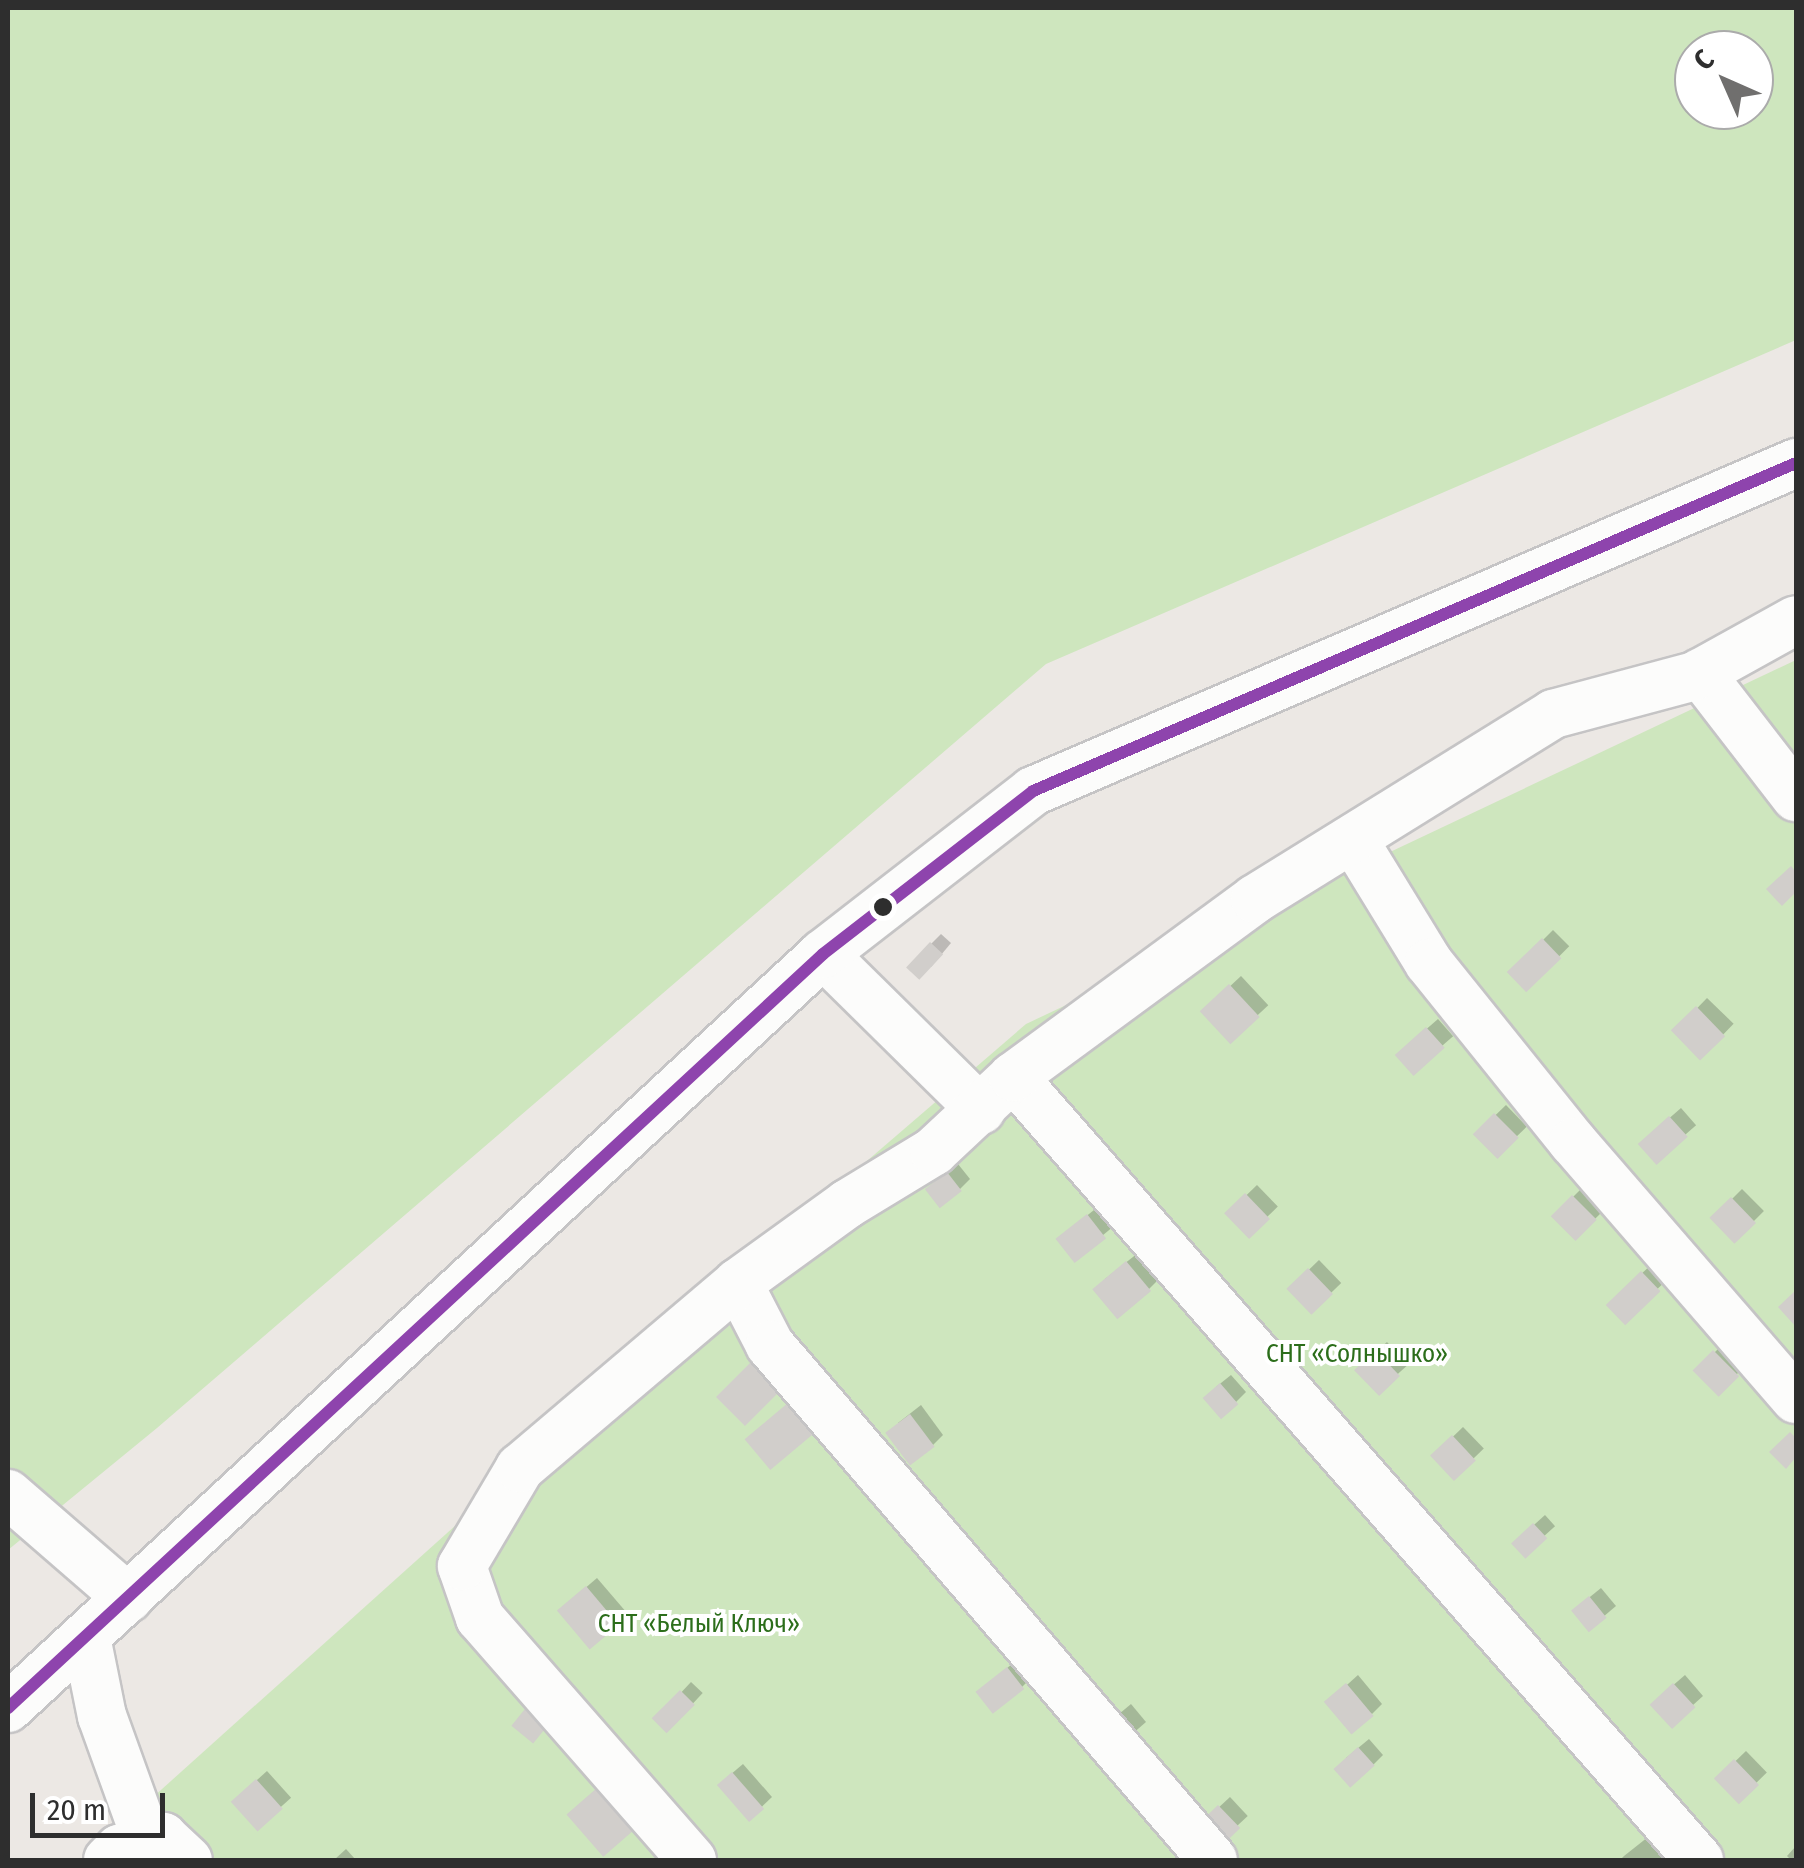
<!DOCTYPE html>
<meta charset="utf-8">
<style>
body{margin:0}
#map{position:relative;width:1804px;height:1868px;overflow:hidden;background:#ece8e4;font-family:"Fira Sans Condensed",sans-serif}
div>[style]{position:absolute}
.green>*{inset:0;background:#cee6be}
.shadow>*{inset:0;background:#0003;transform-origin:0 0}
.building>*{inset:0;background:#d1cecb;transform-origin:0 0}
.roads{filter:drop-shadow(2px 0 #c5c4c5) drop-shadow(-2px 0 #c5c4c5) drop-shadow(0 2px #c5c4c5) drop-shadow(0 -2px #c5c4c5)}
.minor>*{height:48px;margin:-24px;padding:0 24px;transform-origin:24px;border-radius:24px;background:#fcfcfb}
.bus-1>*{height:12px;margin:-6px;padding:0 6px;transform-origin:6px;border-radius:6px;background:#8e44ad}
.dots>*{width:28px;height:28px;translate:-50% -50%;box-sizing:border-box;border:5px solid #fff;border-radius:50%}
span{translate:-50% -50%;white-space:nowrap;text-align:center;line-height:1.15;-webkit-text-stroke:8px #fff;paint-order:stroke}
.park-label{font-size:25px;color:#2c6e1b}
.frame{position:absolute;inset:0;border:10px solid #2e2e2e;pointer-events:none}
.north{position:absolute;left:1674px;top:30px;width:100px;height:100px;box-sizing:border-box;background:#fff;border:2px solid #ababab;border-radius:50%;rotate:315deg;font-size:28px;font-weight:700;line-height:40px;text-align:center;color:#2e2e2e}
.north::after{content:'';display:block;margin:auto;width:35px;height:45px;background:#706f6e;clip-path:polygon(50% 0,100% 100%,50% 72%,0 100%)}
.scale{position:absolute;left:30px;top:1793px;width:135px;height:45px;box-sizing:border-box;border:5px solid #2e2e2e;border-top:0;padding-left:12px;font-size:30px;line-height:35px;white-space:nowrap;color:#2e2e2e;-webkit-text-stroke:8px #fff;paint-order:stroke}
</style>
<div id="map">
<div class="green">
<i style="clip-path:polygon(evenodd,8px 8px,1796px 8px,1796px 340px,1046px 664px,157px 1428px,8px 1550px,8px 8px,1694px 50px,1754px 50px,1754px 110px,1694px 110px,1694px 50px)"></i>
<i style="clip-path:polygon(1796px 660px,1796px 1860px,83px 1860px,731px 1278px,1026px 1024px)"></i>
</div>
<div class="shadow">
<i style="left:1553px;top:930px;width:23px;height:59px;rotate:45deg"></i>
<i style="clip-path:polygon(941px 934px,951px 943px,931px 967px,931px 944px)"></i>
<i style="left:1241px;top:976px;width:40px;height:52px;rotate:47deg"></i>
<i style="left:1707px;top:998px;width:37px;height:46px;rotate:44deg"></i>
<i style="left:1438px;top:1019px;width:23px;height:54px;rotate:49deg"></i>
<i style="left:1506px;top:1105px;width:30px;height:41px;rotate:46deg"></i>
<i style="left:1681px;top:1108px;width:23px;height:54px;rotate:49deg"></i>
<i style="clip-path:polygon(958px 1164px,970px 1179px,960px 1189px,938px 1180px)"></i>
<i style="left:1257px;top:1185px;width:30px;height:40px;rotate:46deg"></i>
<i style="left:1583px;top:1187px;width:31px;height:40px;rotate:45deg"></i>
<i style="left:1742px;top:1189px;width:31px;height:41px;rotate:45deg"></i>
<i style="clip-path:polygon(1099px 1206px,1114px 1226px,1074px 1259px,1069px 1230px)"></i>
<i style="clip-path:polygon(1138px 1253px,1159px 1279px,1149px 1289px,1105px 1279px)"></i>
<i style="left:1319px;top:1260px;width:32px;height:41px;rotate:46deg"></i>
<i style="left:1653px;top:1263px;width:22px;height:61px;rotate:47deg"></i>
<i style="left:1387px;top:1342px;width:31px;height:40px;rotate:48deg"></i>
<i style="left:1725px;top:1342px;width:31px;height:41px;rotate:45deg"></i>
<i style="clip-path:polygon(1231px 1375px,1246px 1392px,1236px 1402px,1216px 1387px)"></i>
<i style="clip-path:polygon(921px 1405px,943px 1435px,933px 1445px,898px 1423px)"></i>
<i style="left:1463px;top:1427px;width:30px;height:40px;rotate:46deg"></i>
<i style="left:1545px;top:1515px;width:15px;height:42px;rotate:48deg"></i>
<i style="clip-path:polygon(597px 1578px,627px 1613px,617px 1623px,570px 1601px)"></i>
<i style="clip-path:polygon(1601px 1588px,1616px 1606px,1590px 1628px,1585px 1601px)"></i>
<i style="clip-path:polygon(1018px 1659px,1032px 1677px,1022px 1687px,989px 1683px)"></i>
<i style="clip-path:polygon(1358px 1675px,1382px 1704px,1372px 1714px,1338px 1693px)"></i>
<i style="clip-path:polygon(1685px 1675px,1703px 1696px,1693px 1705px,1663px 1694px)"></i>
<i style="left:691px;top:1682px;width:16px;height:51px;rotate:43deg"></i>
<i style="clip-path:polygon(1131px 1704px,1146px 1722px,1123px 1742px,1119px 1714px)"></i>
<i style="clip-path:polygon(1369px 1739px,1383px 1755px,1373px 1765px,1346px 1758px)"></i>
<i style="left:1746px;top:1751px;width:30px;height:39px;rotate:46deg"></i>
<i style="clip-path:polygon(743px 1764px,772px 1797px,749px 1819px,730px 1775px)"></i>
<i style="left:267px;top:1771px;width:36px;height:45px;rotate:48deg"></i>
<i style="left:1230px;top:1797px;width:26px;height:36px;rotate:47deg"></i>
<i style="clip-path:polygon(1648px 1837px,1666px 1860px,1620px 1860px,1624px 1856px)"></i>
<i style="clip-path:polygon(1796px 1846px,1796px 1860px,1791px 1860px,1787px 1856px)"></i>
<i style="clip-path:polygon(346px 1849px,356px 1860px,334px 1860px)"></i>
</div>
<div class="building">
<i style="clip-path:polygon(1791px 866px,1796px 872px,1796px 892px,1782px 906px,1766px 889px)"></i>
<i style="left:1542px;top:938px;width:28px;height:49px;rotate:46deg"></i>
<i style="left:930px;top:942px;width:18px;height:35px;rotate:43deg"></i>
<i style="left:1229px;top:984px;width:45px;height:40px;rotate:47deg"></i>
<i style="left:1696px;top:1006px;width:42px;height:35px;rotate:46deg"></i>
<i style="left:1426px;top:1027px;width:28px;height:42px;rotate:48deg"></i>
<i style="left:1494px;top:1113px;width:35px;height:30px;rotate:45deg"></i>
<i style="left:1669px;top:1116px;width:28px;height:42px;rotate:48deg"></i>
<i style="left:947px;top:1172px;width:24px;height:28px;rotate:52deg"></i>
<i style="left:1245px;top:1193px;width:36px;height:29px;rotate:46deg"></i>
<i style="left:1572px;top:1195px;width:35px;height:30px;rotate:45deg"></i>
<i style="left:1731px;top:1197px;width:36px;height:30px;rotate:46deg"></i>
<i style="left:1087px;top:1214px;width:31px;height:40px;rotate:52deg"></i>
<i style="left:1126px;top:1261px;width:39px;height:44px;rotate:50deg"></i>
<i style="left:1308px;top:1268px;width:36px;height:30px;rotate:46deg"></i>
<i style="left:1641px;top:1271px;width:28px;height:49px;rotate:46deg"></i>
<i style="clip-path:polygon(1796px 1290px,1796px 1327px,1778px 1307px)"></i>
<i style="left:1375px;top:1350px;width:36px;height:29px;rotate:46deg"></i>
<i style="left:1713px;top:1350px;width:37px;height:29px;rotate:45deg"></i>
<i style="left:757px;top:1356px;width:41px;height:58px;rotate:45deg"></i>
<i style="left:1220px;top:1383px;width:28px;height:23px;rotate:49deg"></i>
<i style="left:789px;top:1402px;width:40px;height:58px;rotate:50deg"></i>
<i style="left:910px;top:1414px;width:41px;height:31px;rotate:53deg"></i>
<i style="clip-path:polygon(1790px 1432px,1796px 1438px,1796px 1457px,1786px 1469px,1769px 1452px)"></i>
<i style="left:1452px;top:1435px;width:35px;height:30px;rotate:47deg"></i>
<i style="left:1533px;top:1523px;width:21px;height:30px;rotate:47deg"></i>
<i style="left:586px;top:1586px;width:51px;height:38px;rotate:50deg"></i>
<i style="left:1589px;top:1596px;width:28px;height:23px;rotate:51deg"></i>
<i style="left:1007px;top:1667px;width:28px;height:40px;rotate:52deg"></i>
<i style="left:1346px;top:1683px;width:43px;height:29px;rotate:50deg"></i>
<i style="left:1673px;top:1683px;width:33px;height:32px;rotate:47deg"></i>
<i style="left:680px;top:1690px;width:21px;height:40px;rotate:45deg"></i>
<i style="left:529px;top:1704px;width:28px;height:28px;rotate:39deg"></i>
<i style="left:1358px;top:1747px;width:25px;height:33px;rotate:48deg"></i>
<i style="left:1734px;top:1759px;width:36px;height:28px;rotate:46deg"></i>
<i style="left:732px;top:1772px;width:49px;height:20px;rotate:49deg"></i>
<i style="left:256px;top:1779px;width:40px;height:34px;rotate:48deg"></i>
<i style="left:605px;top:1781px;width:56px;height:51px;rotate:49deg"></i>
<i style="left:1218px;top:1805px;width:32px;height:25px;rotate:46deg"></i>
</div>
<div class="roads">
<div class="minor">
<i style="left:1700px;top:673px;width:157px;rotate:52.3deg"></i>
<i style="left:1353px;top:839px;width:145px;rotate:58.5deg"></i>
<i style="left:1429px;top:963px;width:230px;rotate:51.2deg"></i>
<i style="left:1573px;top:1142px;width:340px;rotate:49.1deg"></i>
<i style="left:823px;top:954px;width:222px;rotate:44.6deg"></i>
<i style="left:1013px;top:1077px;width:1041px;rotate:48.78deg"></i>
<i style="left:738px;top:1283px;width:70px;rotate:62.7deg"></i>
<i style="left:770px;top:1345px;width:679px;rotate:49.3deg"></i>
<i style="left:8px;top:1494px;width:159px;rotate:40.9deg"></i>
<i style="left:86px;top:1637px;width:81px;rotate:78.6deg"></i>
<i style="left:102px;top:1716px;width:133px;rotate:70.2deg"></i>
<i style="left:8px;top:1708px;width:1110px;rotate:-42.77deg"></i>
<i style="left:823px;top:954px;width:266px;rotate:-37.8deg"></i>
<i style="left:1033px;top:791px;width:831px;rotate:-23.26deg"></i>
<i style="left:108px;top:1860px;width:16px;rotate:-45deg"></i>
<i style="left:119px;top:1849px;width:46px;rotate:-15.3deg"></i>
<i style="left:163px;top:1837px;width:34px;rotate:43deg"></i>
<i style="left:692px;top:1860px;width:322px;rotate:-131.2deg"></i>
<i style="left:480px;top:1618px;width:55px;rotate:-109.1deg"></i>
<i style="left:462px;top:1566px;width:114px;rotate:-59.4deg"></i>
<i style="left:520px;top:1468px;width:286px;rotate:-40.3deg"></i>
<i style="left:738px;top:1283px;width:135px;rotate:-35.9deg"></i>
<i style="left:847px;top:1204px;width:102px;rotate:-31.3deg"></i>
<i style="left:934px;top:1151px;width:108px;rotate:-43.1deg"></i>
<i style="left:1013px;top:1077px;width:300px;rotate:-36.3deg"></i>
<i style="left:1255px;top:899px;width:351px;rotate:-31.8deg"></i>
<i style="left:1553px;top:714px;width:147px;rotate:-15deg"></i>
<i style="left:1695px;top:676px;width:115px;rotate:-29deg"></i>
</div>
</div>
<div class="bus-1">
<i style="left:8px;top:1708px;width:1110px;rotate:-42.77deg"></i>
<i style="left:823px;top:954px;width:266px;rotate:-37.8deg"></i>
<i style="left:1033px;top:791px;width:831px;rotate:-23.26deg"></i>
</div>
<div class="dots">
<i style="left:883px;top:907px;background:#2e2e2e"></i>
</div>
<div class="park-label">
<span style="left:1357px;top:1354px">СНТ «Солнышко»</span>
<span style="left:699px;top:1624px">СНТ «Белый Ключ»</span>
</div>
<div class="frame"></div>
<div class="north">С</div>
<div class="scale">20 m</div>
</div>
